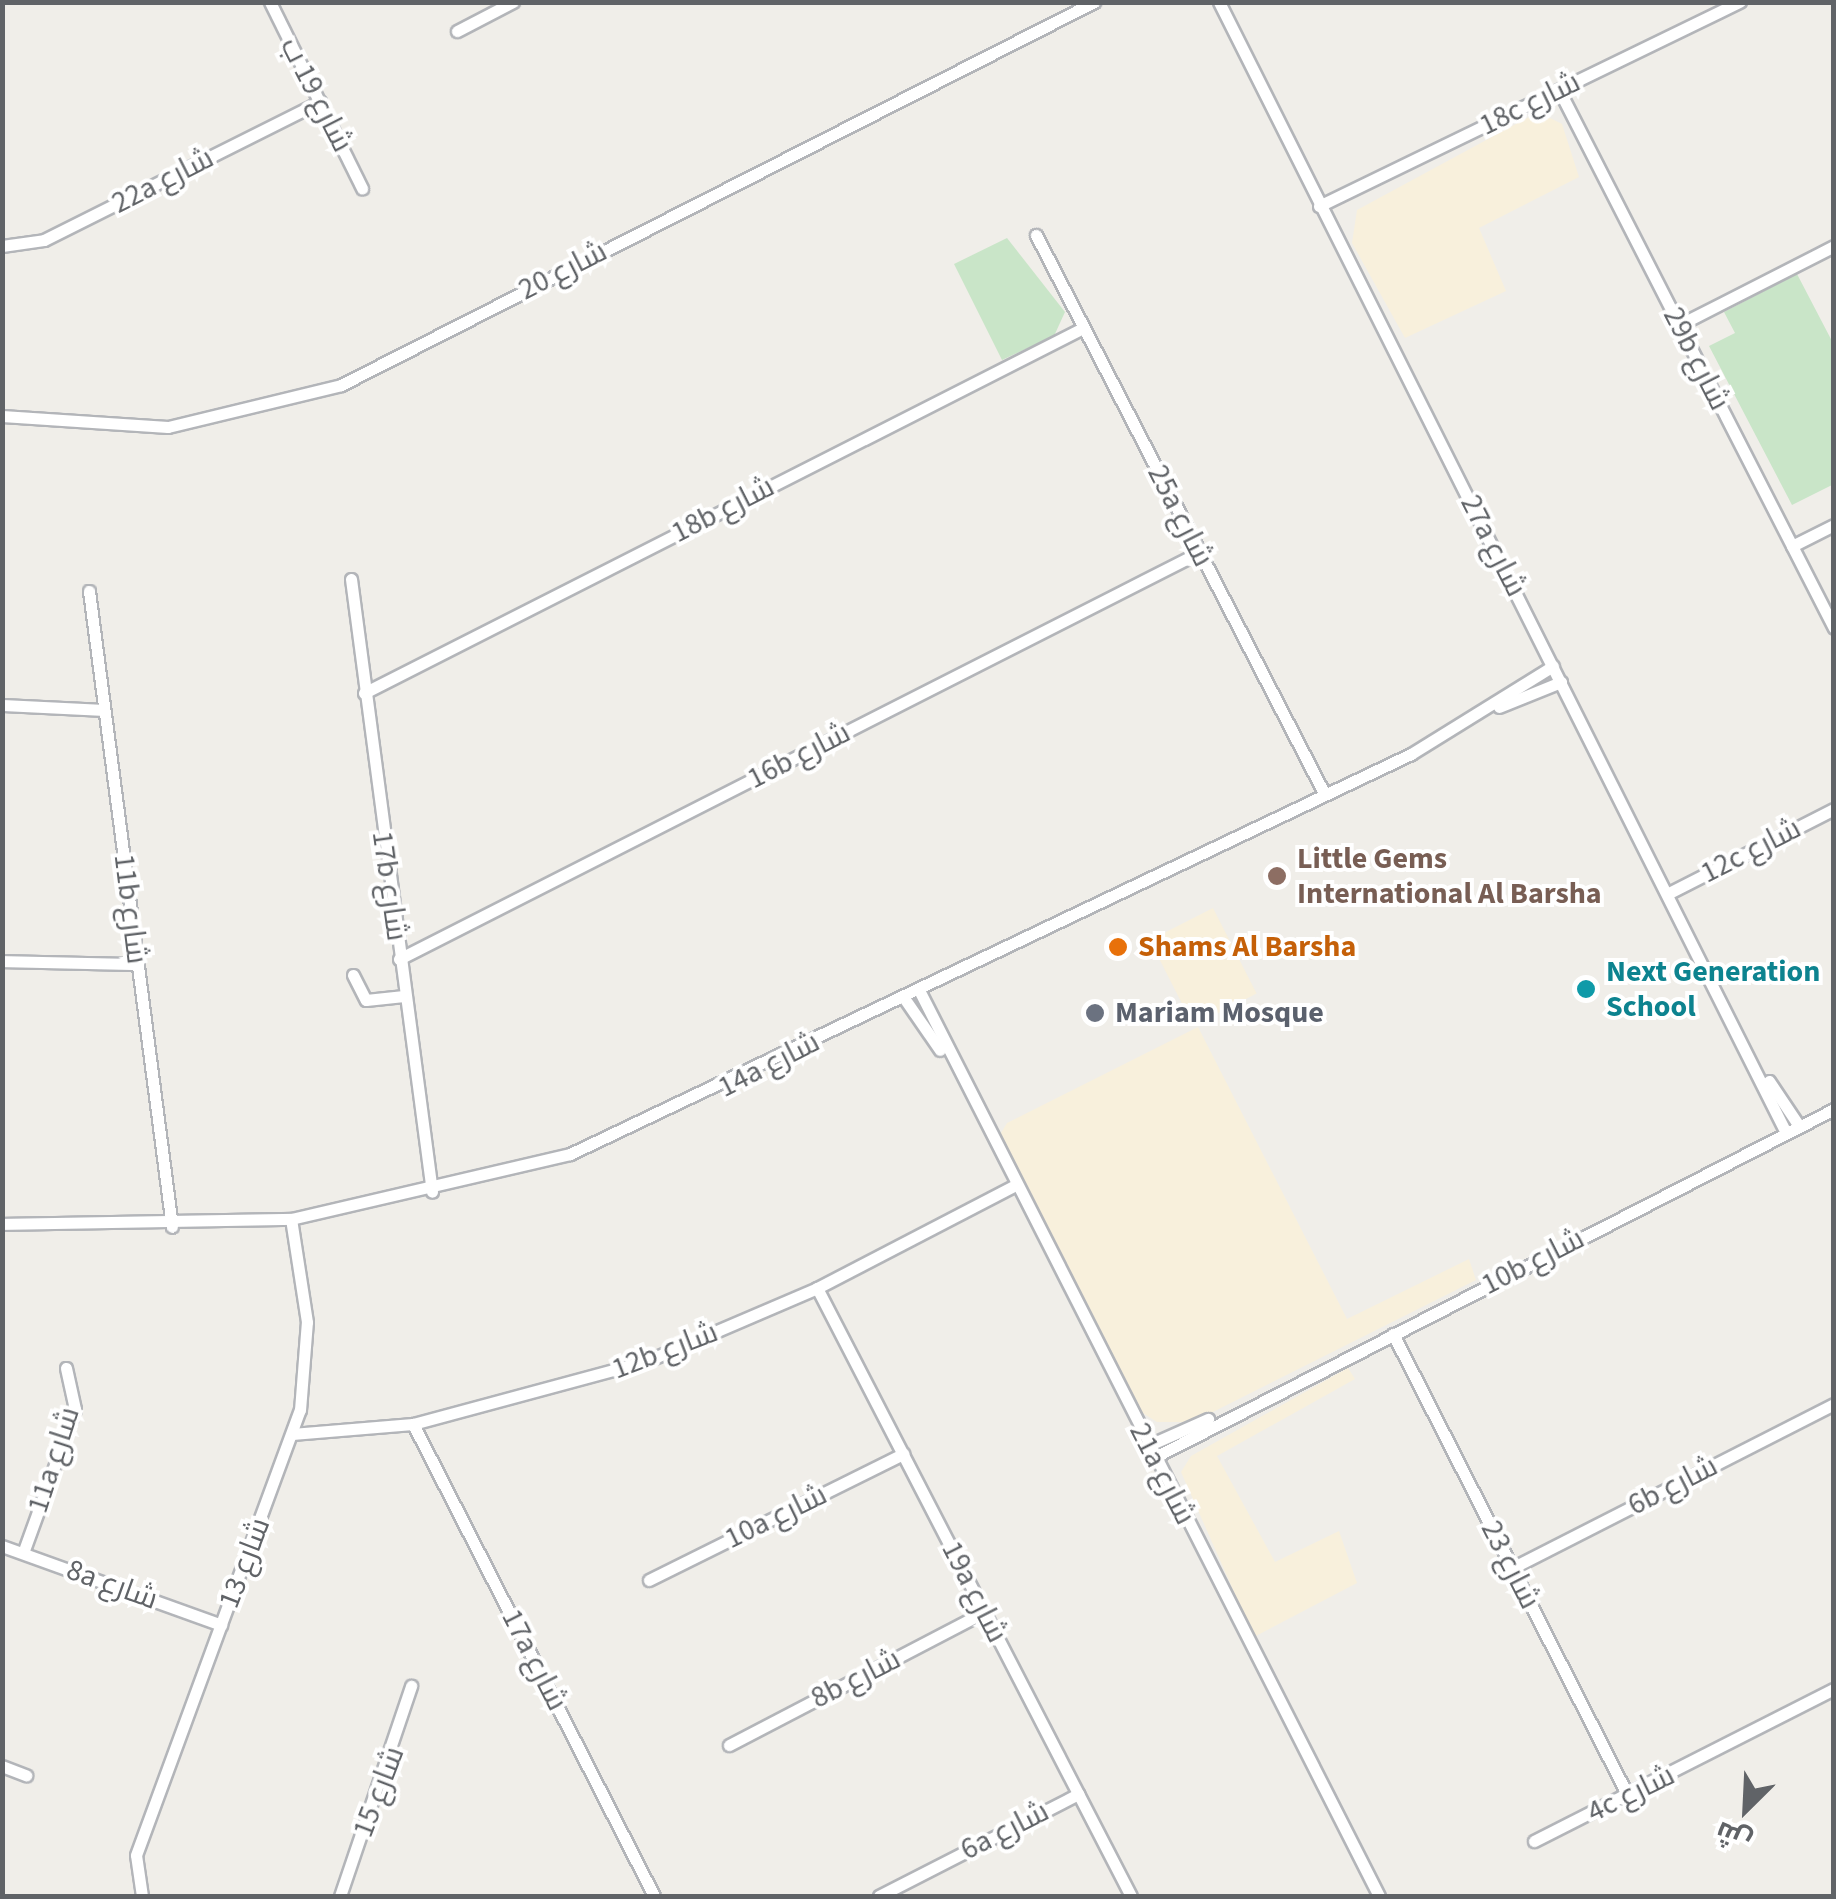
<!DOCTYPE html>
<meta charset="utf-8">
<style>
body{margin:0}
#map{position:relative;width:1836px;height:1899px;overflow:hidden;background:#f0eee9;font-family:"Source Sans 3",Cairo,sans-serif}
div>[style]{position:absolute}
.green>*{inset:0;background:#c9e5c8}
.sand>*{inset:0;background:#f8f0dc;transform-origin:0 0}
.roads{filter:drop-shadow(2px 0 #b3b5b9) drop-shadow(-2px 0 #b3b5b9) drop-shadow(0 2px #b3b5b9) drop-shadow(0 -2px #b3b5b9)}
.minor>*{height:11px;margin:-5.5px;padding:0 5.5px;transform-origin:5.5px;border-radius:5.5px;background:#fff}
.dots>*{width:28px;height:28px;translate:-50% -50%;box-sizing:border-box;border:5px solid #fff;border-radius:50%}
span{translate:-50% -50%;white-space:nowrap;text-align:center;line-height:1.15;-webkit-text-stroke:8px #fff;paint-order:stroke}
.street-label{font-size:30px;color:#606367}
.education-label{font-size:30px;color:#785e54;font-weight:700}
.left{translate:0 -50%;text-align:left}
.food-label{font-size:30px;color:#c56008;font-weight:700}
.culture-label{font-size:30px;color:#0d838f;font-weight:700}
.worship-label{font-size:30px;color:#5b616d;font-weight:700}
.frame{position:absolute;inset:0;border:5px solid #606367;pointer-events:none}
.north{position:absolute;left:1696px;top:1759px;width:100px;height:100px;-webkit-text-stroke:8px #fff;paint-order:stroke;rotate:204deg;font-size:28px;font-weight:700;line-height:40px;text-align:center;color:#606367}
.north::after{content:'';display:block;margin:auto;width:35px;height:45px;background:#606367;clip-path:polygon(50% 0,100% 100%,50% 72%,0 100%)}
</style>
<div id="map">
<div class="green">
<i style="clip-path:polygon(1007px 238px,1065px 312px,1054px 336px,1002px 360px,954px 264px)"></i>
<i style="clip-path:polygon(1797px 274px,1833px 343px,1834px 484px,1792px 505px,1709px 346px,1735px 333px,1724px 312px)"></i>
</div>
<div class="sand">
<i style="clip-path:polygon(1546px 116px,1562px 124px,1579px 177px,1479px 228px,1506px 291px,1405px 338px,1352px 243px,1357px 210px,1529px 117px)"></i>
<i style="left:1213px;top:908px;width:96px;height:71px;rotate:63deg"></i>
<i style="clip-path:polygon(1198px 1027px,1347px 1319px,1469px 1259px,1476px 1280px,1193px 1422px,1157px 1422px,1138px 1410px,998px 1138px,1007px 1123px)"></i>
<i style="clip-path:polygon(1348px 1368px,1355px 1379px,1217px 1456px,1275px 1562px,1339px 1531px,1357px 1583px,1254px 1637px,1181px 1472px,1191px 1456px)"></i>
</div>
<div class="roads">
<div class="minor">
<i style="left:270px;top:2px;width:208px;rotate:63.7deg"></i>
<i style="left:1219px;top:2px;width:1265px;rotate:63.37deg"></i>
<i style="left:457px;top:31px;width:63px;rotate:-27.4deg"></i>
<i style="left:1559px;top:90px;width:604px;rotate:62.93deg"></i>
<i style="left:1319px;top:206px;width:468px;rotate:-25.9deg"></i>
<i style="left:1036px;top:235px;width:630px;rotate:62.7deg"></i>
<i style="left:2px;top:246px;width:42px;rotate:-8.1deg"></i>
<i style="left:44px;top:240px;width:309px;rotate:-26.6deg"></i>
<i style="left:1679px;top:325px;width:174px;rotate:-27deg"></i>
<i style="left:2px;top:416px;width:166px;rotate:3.8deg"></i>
<i style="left:168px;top:427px;width:178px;rotate:-13.6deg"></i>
<i style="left:341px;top:385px;width:845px;rotate:-26.96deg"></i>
<i style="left:1792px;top:546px;width:47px;rotate:-26.6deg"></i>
<i style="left:351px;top:579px;width:618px;rotate:82.47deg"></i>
<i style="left:89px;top:591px;width:641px;rotate:82.56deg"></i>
<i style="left:364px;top:693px;width:806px;rotate:-26.91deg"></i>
<i style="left:2px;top:705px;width:102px;rotate:2.8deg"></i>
<i style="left:1499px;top:707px;width:67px;rotate:-22deg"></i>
<i style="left:1669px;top:893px;width:185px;rotate:-27deg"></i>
<i style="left:399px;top:959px;width:896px;rotate:-26.94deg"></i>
<i style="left:2px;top:961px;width:135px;rotate:1.3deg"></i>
<i style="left:353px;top:975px;width:28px;rotate:63deg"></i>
<i style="left:366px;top:1000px;width:38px;rotate:-6deg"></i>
<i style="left:919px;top:990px;width:1016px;rotate:63.08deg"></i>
<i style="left:904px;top:998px;width:63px;rotate:55.3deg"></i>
<i style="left:1769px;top:1081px;width:54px;rotate:56.3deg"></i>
<i style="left:2px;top:1224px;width:289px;rotate:-1deg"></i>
<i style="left:291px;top:1219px;width:286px;rotate:-13.1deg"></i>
<i style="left:570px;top:1154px;width:931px;rotate:-25.44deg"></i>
<i style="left:1411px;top:754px;width:167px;rotate:-31.8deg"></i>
<i style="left:817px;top:1288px;width:684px;rotate:62.69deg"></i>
<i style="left:1393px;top:1334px;width:518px;rotate:63.04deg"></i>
<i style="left:413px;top:1424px;width:530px;rotate:62.95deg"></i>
<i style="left:292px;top:1434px;width:121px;rotate:-4.7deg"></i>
<i style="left:413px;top:1424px;width:242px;rotate:-15.1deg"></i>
<i style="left:647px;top:1361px;width:185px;rotate:-23.2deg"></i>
<i style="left:817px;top:1288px;width:220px;rotate:-27.4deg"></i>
<i style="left:1147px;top:1446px;width:67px;rotate:-23.9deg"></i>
<i style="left:1153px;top:1458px;width:765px;rotate:-27.13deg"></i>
<i style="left:2px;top:1546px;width:233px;rotate:19.8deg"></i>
<i style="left:23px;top:1553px;width:153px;rotate:-70.1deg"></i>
<i style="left:75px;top:1409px;width:42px;rotate:-102.4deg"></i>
<i style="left:1512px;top:1568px;width:361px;rotate:-27deg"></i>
<i style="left:649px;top:1580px;width:284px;rotate:-26.4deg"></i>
<i style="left:729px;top:1745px;width:288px;rotate:-27.5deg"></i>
<i style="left:2px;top:1766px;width:26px;rotate:21deg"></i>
<i style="left:1534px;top:1841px;width:336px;rotate:-26.9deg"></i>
<i style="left:142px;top:1896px;width:41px;rotate:-98.3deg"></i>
<i style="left:136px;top:1855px;width:474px;rotate:-69.8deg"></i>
<i style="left:300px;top:1410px;width:88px;rotate:-85.5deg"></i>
<i style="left:307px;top:1322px;width:104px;rotate:-98.8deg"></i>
<i style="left:340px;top:1896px;width:222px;rotate:-71.3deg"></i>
<i style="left:879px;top:1896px;width:224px;rotate:-27.1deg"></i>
</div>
</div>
<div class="dots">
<i style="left:1277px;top:876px;background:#8d6e63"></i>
<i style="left:1118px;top:947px;background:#e8710a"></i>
<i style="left:1586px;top:989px;background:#0f9aa8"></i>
<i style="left:1095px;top:1013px;background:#6b7280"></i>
</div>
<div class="street-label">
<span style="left:316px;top:95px;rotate:63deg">شارع 19 ب</span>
<span style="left:1530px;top:104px;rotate:-26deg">18c شارع</span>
<span style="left:163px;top:181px;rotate:-27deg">22a شارع</span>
<span style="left:563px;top:271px;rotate:-27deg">شارع 20</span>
<span style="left:1696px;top:359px;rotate:63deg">29b شارع</span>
<span style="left:723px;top:510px;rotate:-27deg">18b شارع</span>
<span style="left:1180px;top:516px;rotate:63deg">25a شارع</span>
<span style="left:1493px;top:546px;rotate:63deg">27a شارع</span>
<span style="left:799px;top:756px;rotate:-27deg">16b شارع</span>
<span style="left:1751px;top:851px;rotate:-27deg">12c شارع</span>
<span style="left:389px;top:886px;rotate:82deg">17b شارع</span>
<span style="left:130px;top:909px;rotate:83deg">11b شارع</span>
<span style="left:769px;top:1065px;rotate:-27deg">14a شارع</span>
<span style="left:1533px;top:1262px;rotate:-27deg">10b شارع</span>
<span style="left:665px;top:1351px;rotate:-21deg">12b شارع</span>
<span style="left:54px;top:1460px;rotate:-72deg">11a شارع</span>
<span style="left:1162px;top:1474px;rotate:63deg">21a شارع</span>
<span style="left:1673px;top:1486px;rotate:-27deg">6b شارع</span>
<span style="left:776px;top:1517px;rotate:-26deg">10a شارع</span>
<span style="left:245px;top:1563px;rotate:-69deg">شارع 13</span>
<span style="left:1510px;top:1565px;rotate:63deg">شارع 23</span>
<span style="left:112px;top:1585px;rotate:20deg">8a شارع</span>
<span style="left:974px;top:1592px;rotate:63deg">19a شارع</span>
<span style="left:534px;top:1660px;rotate:63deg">17a شارع</span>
<span style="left:856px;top:1679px;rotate:-27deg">8b شارع</span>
<span style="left:379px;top:1792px;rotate:-69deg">شارع 15</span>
<span style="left:1631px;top:1794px;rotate:-26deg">4c شارع</span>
<span style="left:1005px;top:1831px;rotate:-27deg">6a شارع</span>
</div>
<div class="education-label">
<span class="left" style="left:1297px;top:876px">Little Gems<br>International Al Barsha</span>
</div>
<div class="food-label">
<span class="left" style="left:1138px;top:947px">Shams Al Barsha</span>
</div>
<div class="culture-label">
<span class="left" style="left:1606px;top:989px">Next Generation<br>School</span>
</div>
<div class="worship-label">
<span class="left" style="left:1115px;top:1013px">Mariam Mosque</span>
</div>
<div class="frame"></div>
<div class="north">ش</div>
</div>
